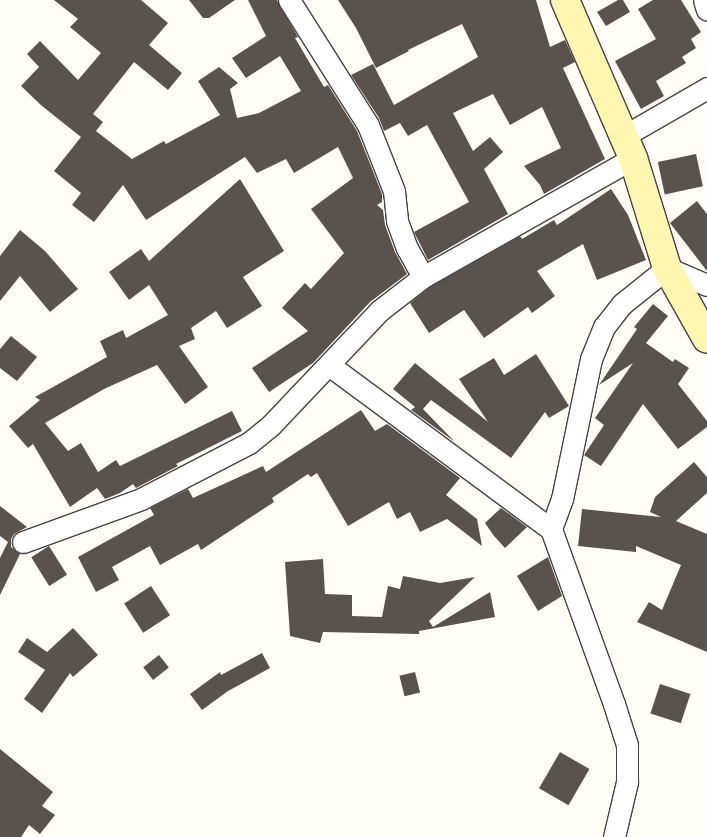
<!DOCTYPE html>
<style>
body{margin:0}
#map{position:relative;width:707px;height:837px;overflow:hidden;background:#fffdf5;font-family:Spectral,serif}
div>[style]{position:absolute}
.building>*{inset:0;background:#5a524d;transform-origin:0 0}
.roads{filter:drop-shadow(1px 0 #444) drop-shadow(-1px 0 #444) drop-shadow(0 1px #444) drop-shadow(0 -1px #444)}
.street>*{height:21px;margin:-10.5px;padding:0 10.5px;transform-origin:10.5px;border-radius:10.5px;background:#fff}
.secondary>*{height:28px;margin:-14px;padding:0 14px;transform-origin:14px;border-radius:14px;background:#fff6b0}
span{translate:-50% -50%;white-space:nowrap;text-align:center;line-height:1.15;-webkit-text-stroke:5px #fff;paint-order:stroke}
</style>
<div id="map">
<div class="building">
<i style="clip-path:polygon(54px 0,141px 0,168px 23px,149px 45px,182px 73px,168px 90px,134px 62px,93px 114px,103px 122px,96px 131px,132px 159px,164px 141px,166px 144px,220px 115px,198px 81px,219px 67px,238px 83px,230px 89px,237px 118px,259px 113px,301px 91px,280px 56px,246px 78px,232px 58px,266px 36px,248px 0,277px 0,298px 37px,295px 38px,324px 87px,328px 85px,357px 131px,382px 194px,382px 202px,377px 205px,383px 210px,385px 225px,395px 252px,407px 274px,370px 302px,313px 363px,269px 392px,252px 368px,308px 331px,282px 308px,305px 283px,311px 289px,344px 253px,311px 209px,353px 178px,338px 147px,294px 173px,286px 159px,257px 173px,245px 157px,146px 220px,123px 185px,94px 222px,72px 205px,81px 193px,54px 171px,81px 137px,42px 106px,21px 86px,39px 67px,27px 54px,40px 41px,78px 80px,101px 53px,70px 27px,78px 19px)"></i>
<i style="clip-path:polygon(189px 0,235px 0,209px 18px,203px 18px)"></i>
<i style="clip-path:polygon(338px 0,536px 0,550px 47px,565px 40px,575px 62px,563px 68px,605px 159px,544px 194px,540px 185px,524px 166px,561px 148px,542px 107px,510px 125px,493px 94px,453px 113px,473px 151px,490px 137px,503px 152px,484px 169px,508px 214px,428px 260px,414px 232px,469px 202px,427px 125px,408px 136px,400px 123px,384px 131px,379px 118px,351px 75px,373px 64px,394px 105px,478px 57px,462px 24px,408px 50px,409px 51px,376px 68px,356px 28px)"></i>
<i style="clip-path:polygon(618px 0,623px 0,630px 12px,606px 26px,597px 12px)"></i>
<i style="clip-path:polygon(653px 0,681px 0,701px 32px,691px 39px,696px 48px,682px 57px,686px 63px,656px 81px,664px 96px,641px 109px,615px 61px,656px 39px,638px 9px)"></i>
<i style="left:696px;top:154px;width:33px;height:39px;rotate:78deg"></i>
<i style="clip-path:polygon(240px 179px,284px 251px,243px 277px,262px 306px,227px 328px,216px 311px,191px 328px,195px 339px,179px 346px,208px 387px,185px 404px,157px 365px,104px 389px,45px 423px,68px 451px,81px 443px,98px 472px,116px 460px,120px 466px,232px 411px,242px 431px,176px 464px,178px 466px,136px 488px,133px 484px,120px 493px,105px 499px,97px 488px,70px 507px,33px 444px,28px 448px,9px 426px,40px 400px,35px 397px,107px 357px,100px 341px,123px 330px,126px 338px,168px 315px,149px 285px,129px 300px,109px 272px,141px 249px,149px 261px)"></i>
<i style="clip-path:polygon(611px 189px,628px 215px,646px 260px,597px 280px,583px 244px,537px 271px,555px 296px,532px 313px,528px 307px,484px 338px,464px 310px,429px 333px,410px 303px,430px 287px,520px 236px,522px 239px,554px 220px,557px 225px)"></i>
<i style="clip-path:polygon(697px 201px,707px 214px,707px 271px,670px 223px)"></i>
<i style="clip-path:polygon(20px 230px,45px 251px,78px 289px,50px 312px,20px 276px,0 301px,0 256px)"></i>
<i style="clip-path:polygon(653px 304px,668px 316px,646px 343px,673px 362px,675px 359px,689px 368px,678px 384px,707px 421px,707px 427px,678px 449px,643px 404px,601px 466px,584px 455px,604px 425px,595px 418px,633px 363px,599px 385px,637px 329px,634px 327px)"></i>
<i style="clip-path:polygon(11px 336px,37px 357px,17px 381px,0 368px,0 349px)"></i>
<i style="clip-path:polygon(536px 354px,569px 406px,549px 418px,545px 412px,511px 458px,431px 400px,423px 409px,455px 442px,411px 410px,415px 407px,393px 389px,415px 363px,488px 422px,459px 379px,494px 358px,504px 375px)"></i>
<i style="clip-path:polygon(361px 410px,375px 431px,387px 424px,460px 478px,446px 495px,477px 519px,482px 546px,447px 519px,420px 532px,410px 512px,397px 519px,389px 502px,348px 526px,317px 473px,311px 477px,308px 474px,272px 498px,274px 502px,201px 550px,198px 544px,160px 565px,150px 546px,112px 567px,119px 580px,96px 592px,78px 557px,154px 515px,150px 508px,188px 489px,193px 498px,263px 466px,266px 472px)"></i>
<i style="clip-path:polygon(694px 462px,707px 477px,707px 493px,676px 521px,707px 534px,707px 652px,637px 622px,649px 602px,662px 610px,681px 565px,636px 546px,636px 552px,578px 546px,582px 509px,661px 517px,650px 512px,655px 497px)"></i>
<i style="clip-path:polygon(0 506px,27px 527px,14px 534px,11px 539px,11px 547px,20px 554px,0 595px,0 558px,8px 542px,0 536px)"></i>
<i style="clip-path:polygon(501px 508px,527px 527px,505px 548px,494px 536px,485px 523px)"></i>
<i style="left:49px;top:546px;width:34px;height:21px;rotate:58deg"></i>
<i style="clip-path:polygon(548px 557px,562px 596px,538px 611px,517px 576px)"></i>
<i style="clip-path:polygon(323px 559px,325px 594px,352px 595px,352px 616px,382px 617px,388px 586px,400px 589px,403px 576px,440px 583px,475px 577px,429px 621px,433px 627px,490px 592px,495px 617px,419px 631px,419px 634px,323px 632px,320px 643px,290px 636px,285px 562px)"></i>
<i style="left:151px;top:586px;width:35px;height:32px;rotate:57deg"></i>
<i style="clip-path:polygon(73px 628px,98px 655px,73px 677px,70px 673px,42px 713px,24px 699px,45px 670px,18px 652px,27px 638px,47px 652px)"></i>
<i style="clip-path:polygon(262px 653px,270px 668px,228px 691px,202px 710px,190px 694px,220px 672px,221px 675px)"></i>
<i style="left:159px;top:655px;width:16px;height:20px;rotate:52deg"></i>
<i style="left:415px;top:672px;width:21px;height:16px;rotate:76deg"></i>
<i style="left:660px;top:684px;width:32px;height:31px;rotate:18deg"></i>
<i style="clip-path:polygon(0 749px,53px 792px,42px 806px,55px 815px,40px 834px,29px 825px,21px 837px,0 837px)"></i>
<i style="left:560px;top:752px;width:34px;height:42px;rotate:30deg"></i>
</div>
<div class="roads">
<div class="street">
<i style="left:289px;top:0;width:148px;rotate:57.7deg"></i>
<i style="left:368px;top:125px;width:71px;rotate:68.5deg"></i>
<i style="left:394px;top:191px;width:30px;rotate:84deg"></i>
<i style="left:397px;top:221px;width:29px;rotate:70deg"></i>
<i style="left:407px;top:248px;width:33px;rotate:61deg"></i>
<i style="left:704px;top:0;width:10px;rotate:73deg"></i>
<i style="left:624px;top:136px;width:96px;rotate:-30deg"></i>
<i style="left:329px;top:365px;width:276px;rotate:36.5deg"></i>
<i style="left:23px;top:542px;width:126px;rotate:-20deg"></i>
<i style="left:141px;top:499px;width:122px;rotate:-27.4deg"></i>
<i style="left:249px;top:443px;width:28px;rotate:-39deg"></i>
<i style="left:271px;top:425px;width:157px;rotate:-46.5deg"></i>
<i style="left:379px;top:311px;width:56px;rotate:-37.7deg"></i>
<i style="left:423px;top:277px;width:241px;rotate:-29.5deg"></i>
<i style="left:614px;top:837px;width:57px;rotate:-76.7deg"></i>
<i style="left:627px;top:782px;width:37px;rotate:-90deg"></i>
<i style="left:627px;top:745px;width:43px;rotate:-107.6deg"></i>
<i style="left:614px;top:704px;width:186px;rotate:-109.8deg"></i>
<i style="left:551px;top:529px;width:32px;rotate:-70deg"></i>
<i style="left:562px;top:499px;width:143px;rotate:-78.3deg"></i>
<i style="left:591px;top:359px;width:35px;rotate:-68deg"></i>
<i style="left:604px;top:327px;width:29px;rotate:-52deg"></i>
<i style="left:622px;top:304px;width:58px;rotate:-38.7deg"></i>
<i style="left:667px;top:268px;width:43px;rotate:23deg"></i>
</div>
<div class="secondary">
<i style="left:565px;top:0;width:172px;rotate:66.7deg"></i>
<i style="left:633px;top:158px;width:115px;rotate:72.8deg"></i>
<i style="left:667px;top:268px;width:81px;rotate:60.6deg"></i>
</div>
</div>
</div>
